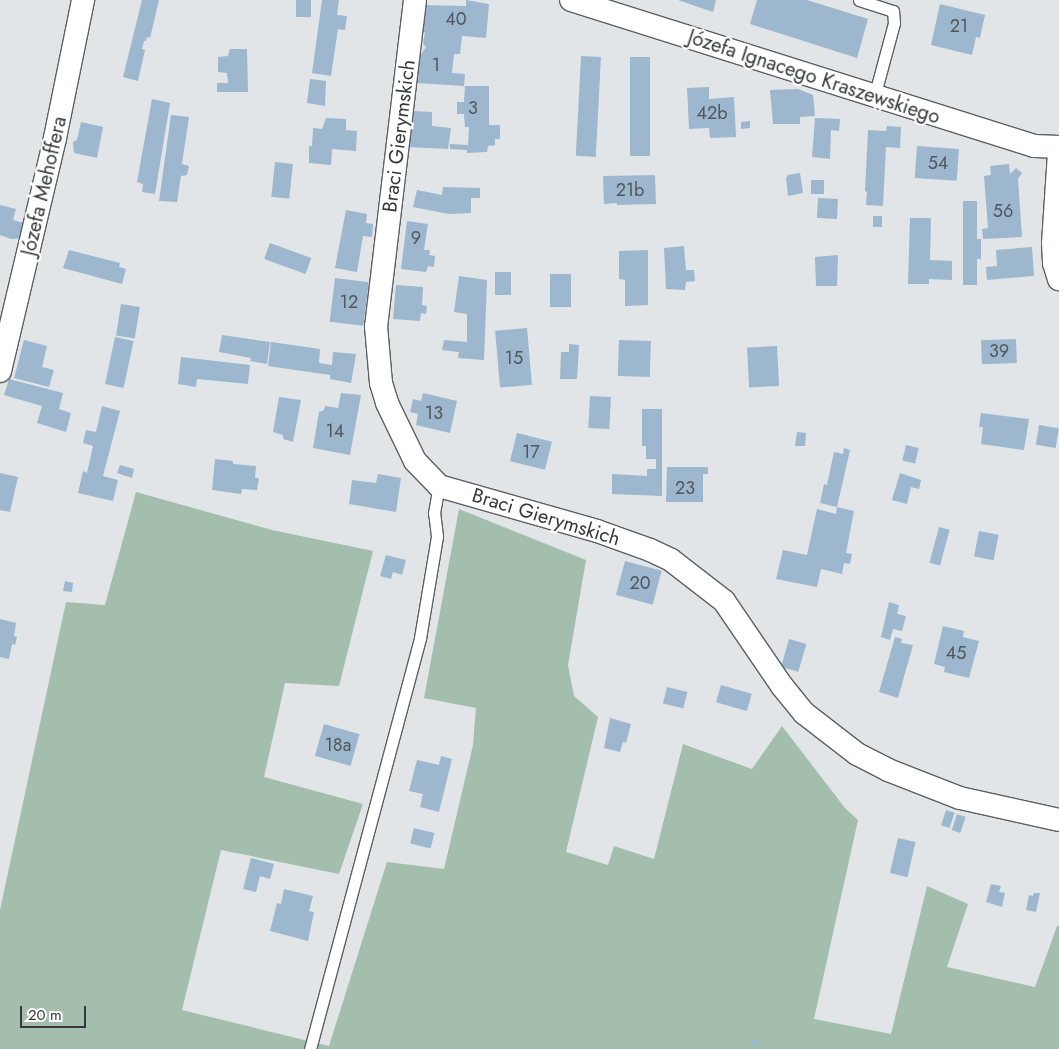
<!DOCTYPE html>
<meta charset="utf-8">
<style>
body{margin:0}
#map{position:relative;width:1059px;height:1049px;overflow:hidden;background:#e1e5e8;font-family:Jost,sans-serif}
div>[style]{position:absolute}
.green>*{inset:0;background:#a3bead}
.building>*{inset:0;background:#9cb7ce;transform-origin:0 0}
.round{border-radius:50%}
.roads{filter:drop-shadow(1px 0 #5d6063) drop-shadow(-1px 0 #5d6063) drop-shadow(0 1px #5d6063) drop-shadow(0 -1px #5d6063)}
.service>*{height:11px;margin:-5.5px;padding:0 5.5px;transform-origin:5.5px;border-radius:5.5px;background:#fff}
.minor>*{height:22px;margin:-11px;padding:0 11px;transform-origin:11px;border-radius:11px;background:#fff}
span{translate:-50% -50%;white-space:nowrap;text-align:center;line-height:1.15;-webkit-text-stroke:4.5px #fff;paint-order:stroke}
.number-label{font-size:18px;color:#50575e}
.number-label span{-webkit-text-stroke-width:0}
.street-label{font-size:20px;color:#363738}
.scale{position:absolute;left:20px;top:1006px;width:66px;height:22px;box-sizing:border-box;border:2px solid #363738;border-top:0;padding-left:6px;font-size:15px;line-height:18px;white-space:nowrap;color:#363738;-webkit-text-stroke:4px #fff;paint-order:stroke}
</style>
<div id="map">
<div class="green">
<i style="clip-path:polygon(136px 492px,272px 530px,373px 551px,339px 686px,285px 683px,264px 777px,363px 804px,339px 874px,221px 850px,182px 1010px,329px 1046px,387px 862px,444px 869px,473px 745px,476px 708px,424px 698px,459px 509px,586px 560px,568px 665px,574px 696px,598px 717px,566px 852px,608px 865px,614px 846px,654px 859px,683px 744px,752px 769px,782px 726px,845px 808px,858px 820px,814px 1019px,891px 1034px,927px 886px,968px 904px,947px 967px,1035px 987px,1057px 926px,1059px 926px,1059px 1049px,0 1049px,0 910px,66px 602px,105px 605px)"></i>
</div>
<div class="building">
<i style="clip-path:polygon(142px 0,159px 0,150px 38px,147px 37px,146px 41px,144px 41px,142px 49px,145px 50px,138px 81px,123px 77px)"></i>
<i style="left:296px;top:0;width:15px;height:17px"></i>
<i style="clip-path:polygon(322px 0,339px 0,337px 15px,347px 16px,345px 30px,338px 29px,331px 76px,312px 73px)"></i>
<i style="clip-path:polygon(466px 0,489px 4px,486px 38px,462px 36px,460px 54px,454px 54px,452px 73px,465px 74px,464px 86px,417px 83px,419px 57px,426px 47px,423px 44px,425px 32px,422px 32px,424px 5px,466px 6px)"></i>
<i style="clip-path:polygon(678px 0,716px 0,713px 12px)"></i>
<i style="clip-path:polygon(757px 0,807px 0,868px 19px,857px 58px,750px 24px)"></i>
<i style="clip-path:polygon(940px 4px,985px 15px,980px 38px,976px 37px,972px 55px,931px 45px)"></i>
<i style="clip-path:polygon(230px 49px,247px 49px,248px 92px,217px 92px,217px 83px,228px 83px,227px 73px,218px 72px,218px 57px,228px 56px)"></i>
<i style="left:581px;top:56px;width:20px;height:100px;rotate:3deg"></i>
<i style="left:630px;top:57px;width:20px;height:99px"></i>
<i style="clip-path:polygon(310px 79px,326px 81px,325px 106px,307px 103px)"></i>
<i style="clip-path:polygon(465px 86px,489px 86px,489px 125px,500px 125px,500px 139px,495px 139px,495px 145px,488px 146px,487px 152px,467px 153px,467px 150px,450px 149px,450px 144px,468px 145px,469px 127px,465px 127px,464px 114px,457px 114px,457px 102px,464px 102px)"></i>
<i style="clip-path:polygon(709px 87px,709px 99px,734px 97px,736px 137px,710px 138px,709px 128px,689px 129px,687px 88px)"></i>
<i style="clip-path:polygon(798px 89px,813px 95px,815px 116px,800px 117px,800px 124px,773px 124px,770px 90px)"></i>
<i style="clip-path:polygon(152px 99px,170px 103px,155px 194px,142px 192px,143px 184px,137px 182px)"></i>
<i style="clip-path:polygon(413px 111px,432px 112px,432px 126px,451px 128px,448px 149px,409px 147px)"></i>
<i style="clip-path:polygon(171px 115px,189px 117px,182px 164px,189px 166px,187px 175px,181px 176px,177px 202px,159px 201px)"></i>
<i style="clip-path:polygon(326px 118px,346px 119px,346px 130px,357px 131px,356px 151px,332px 149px,331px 165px,309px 163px,309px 146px,312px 146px,313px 128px,322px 129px)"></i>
<i style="clip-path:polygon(815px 118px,840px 119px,839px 131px,831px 130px,830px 159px,812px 157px)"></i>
<i style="clip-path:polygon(750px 121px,750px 128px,741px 129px,741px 122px)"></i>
<i style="clip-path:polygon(81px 122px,103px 127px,97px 158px,74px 153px,73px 142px,77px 140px)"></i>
<i style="clip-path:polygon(887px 126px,901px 127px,900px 148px,886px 147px,883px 206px,866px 205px,867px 192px,865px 191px,868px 130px,886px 131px)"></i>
<i style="left:917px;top:146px;width:42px;height:32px;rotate:4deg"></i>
<i style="left:275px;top:162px;width:18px;height:35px;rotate:6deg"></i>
<i style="clip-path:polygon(1009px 164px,1010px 174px,1016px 168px,1022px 173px,1018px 179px,1022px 237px,983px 239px,982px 229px,988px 228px,984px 176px,991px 175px,990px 166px)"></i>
<i style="clip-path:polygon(800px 173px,803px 193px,788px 196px,786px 178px,788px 175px)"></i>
<i style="clip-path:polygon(655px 175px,656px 204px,617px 205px,617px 203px,604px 204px,603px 176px)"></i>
<i style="left:811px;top:180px;width:13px;height:14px"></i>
<i style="clip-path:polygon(443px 187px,480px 188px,480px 198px,471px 198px,471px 213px,449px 214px,413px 207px,417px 190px,442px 195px)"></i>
<i style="left:818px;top:198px;width:20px;height:20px;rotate:3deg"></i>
<i style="clip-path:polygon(963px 201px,977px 201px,977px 239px,981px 239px,981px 259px,977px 259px,977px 285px,963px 285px)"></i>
<i style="clip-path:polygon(0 205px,16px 209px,13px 220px,27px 224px,24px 238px,11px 239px,0 235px)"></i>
<i style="clip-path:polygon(346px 210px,367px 214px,366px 223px,373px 224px,372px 237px,363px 236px,357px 272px,335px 268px)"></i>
<i style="left:873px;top:216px;width:9px;height:11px"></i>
<i style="clip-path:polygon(910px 218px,931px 218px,930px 260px,952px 261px,952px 280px,929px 279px,929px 284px,908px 284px)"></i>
<i style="clip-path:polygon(407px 221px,428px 224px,424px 250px,430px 250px,429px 255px,435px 256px,434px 267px,428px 266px,426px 272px,401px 269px)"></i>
<i style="left:270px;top:243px;width:44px;height:17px;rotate:20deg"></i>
<i style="clip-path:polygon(684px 246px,686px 270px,694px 270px,695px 281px,686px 282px,685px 290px,666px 289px,664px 248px)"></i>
<i style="clip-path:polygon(1032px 247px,1034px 276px,987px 280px,986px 267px,997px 266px,996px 250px)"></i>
<i style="clip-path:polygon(69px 250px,120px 263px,119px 267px,126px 269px,122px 284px,63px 268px)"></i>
<i style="clip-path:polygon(648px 250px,648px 305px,625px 306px,625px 280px,619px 279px,619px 251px)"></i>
<i style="clip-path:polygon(838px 255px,837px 286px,816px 286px,815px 257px)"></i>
<i style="left:495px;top:272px;width:16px;height:23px"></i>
<i style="left:550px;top:274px;width:21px;height:33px"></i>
<i style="clip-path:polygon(459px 276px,487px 280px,484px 360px,458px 358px,459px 352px,442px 350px,444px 340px,467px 342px,467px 314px,454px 312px)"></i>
<i style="left:335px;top:278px;width:34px;height:44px;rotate:7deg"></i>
<i style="clip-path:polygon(396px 285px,423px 287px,422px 305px,427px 306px,426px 314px,421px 313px,420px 321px,393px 319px)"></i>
<i style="left:121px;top:304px;width:19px;height:32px;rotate:9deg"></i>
<i style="left:527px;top:328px;width:57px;height:32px;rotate:85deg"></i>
<i style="clip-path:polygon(222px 335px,270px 342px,267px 364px,250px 361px,251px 358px,219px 352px)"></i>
<i style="left:115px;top:337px;width:19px;height:48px;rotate:12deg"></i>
<i style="left:1016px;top:339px;width:24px;height:35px;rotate:88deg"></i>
<i style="clip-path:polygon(24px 340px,47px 346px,42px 367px,54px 370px,49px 387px,14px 378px)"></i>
<i style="left:619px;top:340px;width:32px;height:36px;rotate:2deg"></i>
<i style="clip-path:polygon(271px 342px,320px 349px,319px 363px,332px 365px,333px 352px,356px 354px,351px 383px,330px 379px,330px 375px,268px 366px)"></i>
<i style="clip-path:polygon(569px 344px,579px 345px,577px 379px,560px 379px,561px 352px,569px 352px)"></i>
<i style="left:777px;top:346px;width:40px;height:30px;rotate:87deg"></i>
<i style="clip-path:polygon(181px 357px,250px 365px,248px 384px,197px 379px,196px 387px,178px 384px)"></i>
<i style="clip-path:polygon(9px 379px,63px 393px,59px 409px,71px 413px,66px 432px,37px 423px,42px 406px,4px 395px)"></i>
<i style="clip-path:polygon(341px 393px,361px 395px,350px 455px,313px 448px,319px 412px,324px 410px,325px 406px,338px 408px)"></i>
<i style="clip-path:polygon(423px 393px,457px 401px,450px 433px,416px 425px,418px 414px,410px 412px,413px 399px,421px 401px)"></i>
<i style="left:590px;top:396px;width:21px;height:32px;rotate:3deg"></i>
<i style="clip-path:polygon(279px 397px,301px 400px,293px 442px,283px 439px,283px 435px,273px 432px)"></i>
<i style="clip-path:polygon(102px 406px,120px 411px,103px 476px,118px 480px,113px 501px,78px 493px,83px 471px,87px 473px,93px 446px,83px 443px,86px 430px,96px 432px)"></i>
<i style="clip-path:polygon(642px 409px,662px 409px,662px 496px,612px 494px,612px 474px,647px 476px,647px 469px,656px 469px,656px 459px,646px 459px,646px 446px,642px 446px)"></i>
<i style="clip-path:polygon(981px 413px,1029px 419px,1024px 450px,981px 444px,983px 427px,979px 427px)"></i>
<i style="left:1039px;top:425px;width:20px;height:20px;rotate:9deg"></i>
<i style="clip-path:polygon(797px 432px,806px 433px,805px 446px,795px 446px)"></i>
<i style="left:517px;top:433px;width:36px;height:29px;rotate:14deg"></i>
<i style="left:906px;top:445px;width:13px;height:16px;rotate:13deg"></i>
<i style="clip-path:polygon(844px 448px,850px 450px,837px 507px,820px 503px,824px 484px,827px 485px,834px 452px,843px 454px)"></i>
<i style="clip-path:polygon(215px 459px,233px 461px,233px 464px,256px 466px,255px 478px,259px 478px,257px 490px,242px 489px,241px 494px,212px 490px)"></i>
<i style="clip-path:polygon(120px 465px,134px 469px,132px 478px,117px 473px)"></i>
<i style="clip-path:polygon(667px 467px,708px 467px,708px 474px,703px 474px,703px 502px,666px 502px)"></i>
<i style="clip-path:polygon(0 473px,18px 477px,10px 512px,0 510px)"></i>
<i style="clip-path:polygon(900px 473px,921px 480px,919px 489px,911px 487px,907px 504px,892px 500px)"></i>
<i style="clip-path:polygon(378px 474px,401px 478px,396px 512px,349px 504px,352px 480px,376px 483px)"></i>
<i style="clip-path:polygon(837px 507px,854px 511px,846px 553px,852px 554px,850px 564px,844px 563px,842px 574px,821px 569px,817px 587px,776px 579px,783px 550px,807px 555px,817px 509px,836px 514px)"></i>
<i style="left:939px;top:527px;width:11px;height:37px;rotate:15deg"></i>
<i style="left:979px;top:531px;width:20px;height:26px;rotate:11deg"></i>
<i style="clip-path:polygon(386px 555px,406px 560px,402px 575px,393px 572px,391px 579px,380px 576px)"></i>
<i style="left:625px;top:561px;width:38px;height:35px;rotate:15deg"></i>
<i style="clip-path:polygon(65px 581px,73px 583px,72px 592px,63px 591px)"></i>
<i style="clip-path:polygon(889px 602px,899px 605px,897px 614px,906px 616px,902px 631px,893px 629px,890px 640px,881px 637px)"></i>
<i style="clip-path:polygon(0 619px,16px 623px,14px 636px,17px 637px,15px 645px,12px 644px,9px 659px,0 657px)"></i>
<i style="clip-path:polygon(943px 626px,964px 631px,963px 637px,979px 641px,969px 678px,944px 672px,945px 667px,934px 664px)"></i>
<i style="clip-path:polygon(895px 637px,902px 639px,901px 643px,913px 645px,898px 698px,879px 692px)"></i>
<i style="left:789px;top:639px;width:18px;height:29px;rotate:16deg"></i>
<i style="left:721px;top:685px;width:32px;height:18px;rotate:16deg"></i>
<i style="left:667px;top:687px;width:21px;height:17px;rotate:14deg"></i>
<i style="clip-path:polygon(610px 718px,631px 724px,626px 743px,623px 742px,620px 752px,604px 748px)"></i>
<i style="left:324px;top:724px;width:37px;height:33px;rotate:16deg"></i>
<i style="clip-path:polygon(441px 756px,452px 759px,439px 812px,420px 807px,423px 794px,409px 791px,417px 760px,439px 765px)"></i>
<i style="left:946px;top:810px;width:9px;height:16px;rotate:18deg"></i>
<i style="left:957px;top:814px;width:9px;height:17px;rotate:18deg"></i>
<i style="left:414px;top:828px;width:21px;height:16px;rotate:14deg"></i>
<i style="left:898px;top:838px;width:18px;height:36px;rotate:13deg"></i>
<i style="clip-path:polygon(251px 858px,274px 864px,270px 879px,260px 876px,256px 892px,243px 889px)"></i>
<i style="clip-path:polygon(991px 884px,1001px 886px,999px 892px,1005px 893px,1002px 907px,986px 902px)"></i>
<i style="clip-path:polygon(284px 889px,313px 896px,309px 911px,314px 912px,308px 941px,270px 931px,277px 903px,281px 904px)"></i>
<i style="clip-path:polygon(1034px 893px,1040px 893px,1036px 912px,1026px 910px,1029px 895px,1033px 896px)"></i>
<i class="round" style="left:751.5px;top:1038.5px;width:7px;height:7px"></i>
</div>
<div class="roads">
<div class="service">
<i style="left:859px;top:0;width:36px;rotate:18deg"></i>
<i style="left:893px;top:11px;width:12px;rotate:85deg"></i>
<i style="left:894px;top:23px;width:77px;rotate:105.1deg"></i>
<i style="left:310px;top:1049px;width:425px;rotate:-75deg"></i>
<i style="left:420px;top:638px;width:103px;rotate:-80.5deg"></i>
<i style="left:437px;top:536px;width:23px;rotate:-97deg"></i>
<i style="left:434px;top:513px;width:27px;rotate:-80deg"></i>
</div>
<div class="minor">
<i style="left:415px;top:0;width:328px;rotate:96.8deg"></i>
<i style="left:376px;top:326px;width:57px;rotate:85deg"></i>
<i style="left:381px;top:383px;width:21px;rotate:73deg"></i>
<i style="left:387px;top:403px;width:64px;rotate:64.2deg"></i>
<i style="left:415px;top:461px;width:35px;rotate:46deg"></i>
<i style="left:439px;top:486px;width:164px;rotate:15.9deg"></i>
<i style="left:597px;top:531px;width:56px;rotate:19.7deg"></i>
<i style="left:650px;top:550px;width:23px;rotate:25deg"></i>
<i style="left:671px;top:560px;width:67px;rotate:37.7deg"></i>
<i style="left:724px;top:601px;width:103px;rotate:55.7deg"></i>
<i style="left:782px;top:686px;width:35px;rotate:51deg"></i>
<i style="left:804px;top:713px;width:67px;rotate:37.7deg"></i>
<i style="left:857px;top:754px;width:35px;rotate:27deg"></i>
<i style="left:888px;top:770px;width:77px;rotate:21.3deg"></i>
<i style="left:960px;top:798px;width:101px;rotate:12.5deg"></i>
<i style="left:571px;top:0;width:485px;rotate:17.5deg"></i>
<i style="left:1034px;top:146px;width:25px;rotate:2deg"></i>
<i style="left:1059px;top:153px;width:90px;rotate:93.8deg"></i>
<i style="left:1053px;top:243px;width:20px;rotate:87deg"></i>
<i style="left:1054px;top:263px;width:17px;rotate:73deg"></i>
<i style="left:0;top:371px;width:239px;rotate:-76.7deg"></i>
<i style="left:55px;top:138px;width:141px;rotate:-78.5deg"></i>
</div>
</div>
<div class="number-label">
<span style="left:456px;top:19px">40</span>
<span style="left:959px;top:26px">21</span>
<span style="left:436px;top:65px">1</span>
<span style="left:473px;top:108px">3</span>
<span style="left:712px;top:113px">42b</span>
<span style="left:938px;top:163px">54</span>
<span style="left:630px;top:190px">21b</span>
<span style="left:1003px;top:211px">56</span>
<span style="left:416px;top:238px">9</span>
<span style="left:349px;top:302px">12</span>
<span style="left:999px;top:351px">39</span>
<span style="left:514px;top:358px">15</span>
<span style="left:434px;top:413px">13</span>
<span style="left:335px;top:431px">14</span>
<span style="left:531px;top:452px">17</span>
<span style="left:685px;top:488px">23</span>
<span style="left:640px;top:583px">20</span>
<span style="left:956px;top:653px">45</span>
<span style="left:338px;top:745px">18a</span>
</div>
<div class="street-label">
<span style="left:814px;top:77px;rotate:18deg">Józefa Ignacego Kraszewskiego</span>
<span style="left:399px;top:136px;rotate:-83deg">Braci Gierymskich</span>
<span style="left:44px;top:186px;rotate:-77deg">Józefa Mehoffera</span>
<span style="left:546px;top:517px;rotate:17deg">Braci Gierymskich</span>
</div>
<div class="scale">20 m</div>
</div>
